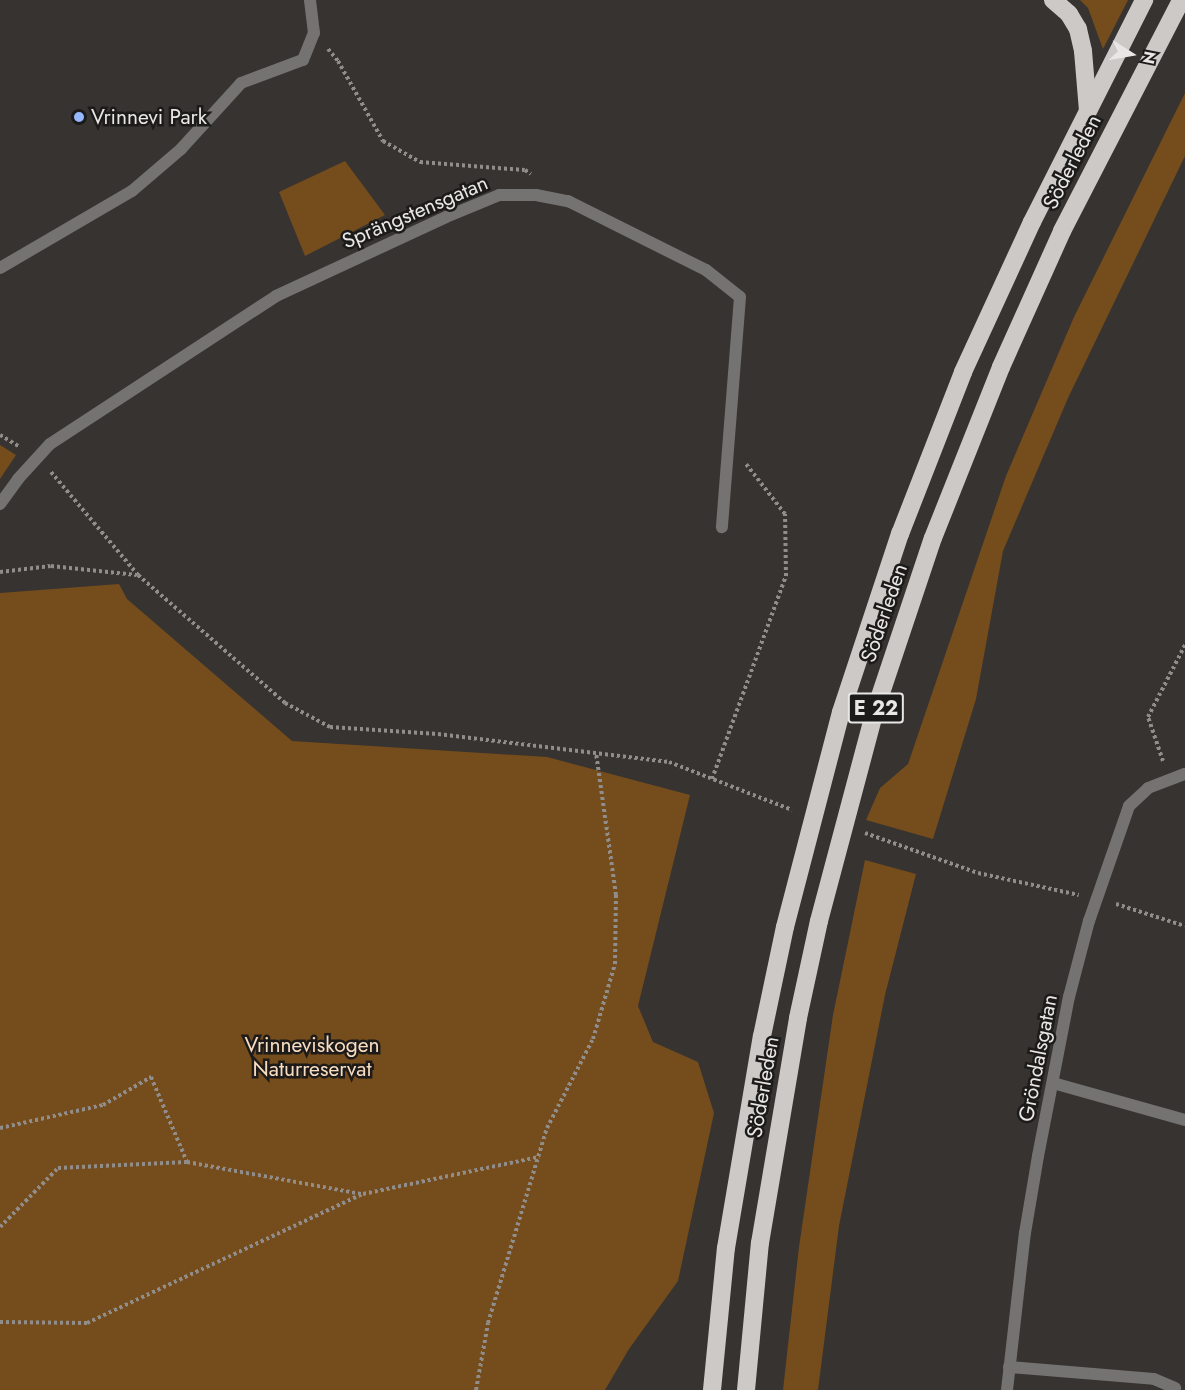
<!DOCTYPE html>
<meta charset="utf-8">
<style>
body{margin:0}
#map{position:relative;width:1185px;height:1390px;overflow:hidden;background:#363330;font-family:Jost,sans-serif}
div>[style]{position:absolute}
.green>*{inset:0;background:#754c1c}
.path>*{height:4px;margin-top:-2px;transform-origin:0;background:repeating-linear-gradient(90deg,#908d8b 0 3px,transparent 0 6px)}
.lane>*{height:12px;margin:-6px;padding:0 6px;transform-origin:6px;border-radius:6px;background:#747371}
.street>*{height:12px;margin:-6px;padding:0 6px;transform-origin:6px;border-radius:6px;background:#747371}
.highway>*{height:18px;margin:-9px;padding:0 9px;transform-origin:9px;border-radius:9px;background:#cdc9c6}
.dots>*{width:16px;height:16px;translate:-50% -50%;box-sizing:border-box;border:3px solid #1c1b1a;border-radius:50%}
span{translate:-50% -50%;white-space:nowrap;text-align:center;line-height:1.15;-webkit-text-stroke:5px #1c1b1a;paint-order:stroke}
.shield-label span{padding:2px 4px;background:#1c1b1a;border:2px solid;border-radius:4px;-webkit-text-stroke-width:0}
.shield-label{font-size:20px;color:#e9e7e6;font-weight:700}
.poi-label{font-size:21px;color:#e9e7e6}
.left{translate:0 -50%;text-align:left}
.street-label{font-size:21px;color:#e9e7e6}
.park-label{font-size:21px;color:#f9ddc1}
.north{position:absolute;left:1101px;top:24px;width:60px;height:60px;-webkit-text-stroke:4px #1c1b1a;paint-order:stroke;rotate:101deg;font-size:16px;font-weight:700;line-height:24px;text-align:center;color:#e9e7e6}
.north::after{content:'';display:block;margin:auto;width:21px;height:27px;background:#e9e7e6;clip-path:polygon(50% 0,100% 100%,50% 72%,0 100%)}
</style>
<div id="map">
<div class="green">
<i style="clip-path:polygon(1080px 0,1128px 0,1103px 49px,1088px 8px)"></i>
<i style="clip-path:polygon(1185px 93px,1185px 156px,1068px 398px,1003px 551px,976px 699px,933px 839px,866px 820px,880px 788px,908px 764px,1006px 476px,1074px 317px)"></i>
<i style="clip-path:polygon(345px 161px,385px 215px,305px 256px,279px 192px)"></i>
<i style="clip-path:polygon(0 445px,16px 455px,0 479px)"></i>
<i style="clip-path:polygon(119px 584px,127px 599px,292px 741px,547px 757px,690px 795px,638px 1006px,653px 1042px,698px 1062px,714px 1113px,678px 1281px,629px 1349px,605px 1390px,0 1390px,0 593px)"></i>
<i style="clip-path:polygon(865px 860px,916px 874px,885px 995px,839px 1226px,818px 1390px,783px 1390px,799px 1247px,833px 1015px)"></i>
</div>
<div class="path">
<i style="left:328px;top:49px;width:16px;rotate:50deg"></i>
<i style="left:338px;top:61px;width:92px;rotate:60.6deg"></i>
<i style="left:383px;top:141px;width:43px;rotate:29.6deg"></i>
<i style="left:420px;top:162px;width:105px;rotate:4.4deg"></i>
<i style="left:525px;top:170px;width:7px;rotate:34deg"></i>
<i style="left:0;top:435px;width:23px;rotate:31deg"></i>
<i style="left:51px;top:472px;width:135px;rotate:49.8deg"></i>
<i style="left:138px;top:575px;width:195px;rotate:41deg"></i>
<i style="left:285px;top:703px;width:51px;rotate:28.1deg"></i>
<i style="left:330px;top:727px;width:108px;rotate:3.7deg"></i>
<i style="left:438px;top:734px;width:233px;rotate:6.9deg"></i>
<i style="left:669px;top:762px;width:132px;rotate:21.3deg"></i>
<i style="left:0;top:572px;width:51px;rotate:-6.7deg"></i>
<i style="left:51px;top:566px;width:86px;rotate:6deg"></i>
<i style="left:1163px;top:761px;width:46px;rotate:-108.8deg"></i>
<i style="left:1148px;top:717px;width:81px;rotate:-62.8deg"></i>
<i style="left:712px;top:779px;width:216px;rotate:-70deg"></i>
<i style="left:786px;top:576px;width:62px;rotate:-90.9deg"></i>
<i style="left:785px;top:514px;width:63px;rotate:-128deg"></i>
<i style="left:865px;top:833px;width:120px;rotate:19.5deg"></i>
<i style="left:978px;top:873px;width:103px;rotate:12.3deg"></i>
<i style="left:1116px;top:904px;width:72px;rotate:17.7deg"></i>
<i style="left:0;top:1128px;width:106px;rotate:-12.6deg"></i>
<i style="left:103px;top:1105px;width:56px;rotate:-30.3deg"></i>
<i style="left:151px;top:1077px;width:92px;rotate:67deg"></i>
<i style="left:187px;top:1162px;width:178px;rotate:10.4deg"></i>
<i style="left:0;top:1227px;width:83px;rotate:-45.5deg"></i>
<i style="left:58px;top:1168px;width:129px;rotate:-2.7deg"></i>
<i style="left:0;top:1322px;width:87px;rotate:0.7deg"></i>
<i style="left:87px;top:1323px;width:305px;rotate:-25.1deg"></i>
<i style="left:363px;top:1194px;width:180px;rotate:-11.9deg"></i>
<i style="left:476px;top:1390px;width:68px;rotate:-79.8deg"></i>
<i style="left:488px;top:1323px;width:204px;rotate:-73.2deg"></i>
<i style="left:547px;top:1128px;width:100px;rotate:-62.7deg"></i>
<i style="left:593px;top:1039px;width:78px;rotate:-73.7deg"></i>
<i style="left:615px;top:964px;width:69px;rotate:-89.2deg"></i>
<i style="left:616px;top:895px;width:143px;rotate:-98deg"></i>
</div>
<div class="lane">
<i style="left:0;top:268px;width:153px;rotate:-30.3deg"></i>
<i style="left:132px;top:191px;width:65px;rotate:-40.6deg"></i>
<i style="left:181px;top:149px;width:89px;rotate:-47.7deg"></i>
<i style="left:241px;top:83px;width:66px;rotate:-20.4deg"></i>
<i style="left:303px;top:60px;width:29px;rotate:-68deg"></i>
<i style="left:314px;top:33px;width:33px;rotate:-97deg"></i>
<i style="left:0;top:504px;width:31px;rotate:-54deg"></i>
<i style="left:18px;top:479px;width:47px;rotate:-47.6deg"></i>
<i style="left:50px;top:444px;width:270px;rotate:-33.2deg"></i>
<i style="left:276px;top:296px;width:187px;rotate:-24.9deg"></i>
<i style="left:446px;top:217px;width:57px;rotate:-22.5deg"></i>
<i style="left:499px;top:195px;width:37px"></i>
<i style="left:536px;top:195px;width:33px;rotate:11deg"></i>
<i style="left:568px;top:201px;width:154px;rotate:26.6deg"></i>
<i style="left:706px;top:270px;width:43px;rotate:38.5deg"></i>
<i style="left:740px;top:297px;width:231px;rotate:94.5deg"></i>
<i style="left:1009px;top:1367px;width:145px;rotate:4.7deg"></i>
<i style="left:1154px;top:1379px;width:23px;rotate:23deg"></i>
</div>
<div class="street">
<i style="left:1053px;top:1083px;width:137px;rotate:15.7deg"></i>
<i style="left:1007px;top:1390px;width:158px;rotate:-83.5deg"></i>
<i style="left:1025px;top:1233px;width:78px;rotate:-80.4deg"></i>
<i style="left:1038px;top:1156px;width:162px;rotate:-79deg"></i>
<i style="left:1069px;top:997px;width:79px;rotate:-75.3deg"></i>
<i style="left:1089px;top:921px;width:122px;rotate:-70.8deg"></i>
<i style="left:1129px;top:806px;width:26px;rotate:-43deg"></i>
<i style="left:1148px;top:788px;width:40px;rotate:-21deg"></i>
</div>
<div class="highway">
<i style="left:1053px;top:0;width:21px;rotate:41deg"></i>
<i style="left:1069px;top:14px;width:17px;rotate:59deg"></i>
<i style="left:1078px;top:29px;width:23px;rotate:77deg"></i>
<i style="left:1083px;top:51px;width:59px;rotate:85.2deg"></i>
<i style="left:712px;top:1390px;width:143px;rotate:-84.4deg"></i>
<i style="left:726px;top:1248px;width:215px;rotate:-80.4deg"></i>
<i style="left:762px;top:1036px;width:111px;rotate:-78.1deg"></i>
<i style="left:785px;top:927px;width:222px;rotate:-75.4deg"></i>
<i style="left:841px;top:712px;width:188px;rotate:-71.7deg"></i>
<i style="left:900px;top:534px;width:174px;rotate:-68.7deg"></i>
<i style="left:963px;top:372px;width:165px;rotate:-65.3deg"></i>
<i style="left:1032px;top:222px;width:249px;rotate:-63.2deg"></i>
<i style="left:746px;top:1390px;width:148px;rotate:-84.6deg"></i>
<i style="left:760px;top:1243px;width:228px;rotate:-80.4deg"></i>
<i style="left:798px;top:1018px;width:99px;rotate:-77.8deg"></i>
<i style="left:819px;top:921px;width:217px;rotate:-75.1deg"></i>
<i style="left:875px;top:711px;width:182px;rotate:-71.5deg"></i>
<i style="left:933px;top:538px;width:184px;rotate:-68.3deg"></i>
<i style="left:1001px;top:367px;width:149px;rotate:-65.8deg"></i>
<i style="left:1062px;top:231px;width:260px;rotate:-62.7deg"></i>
</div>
<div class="dots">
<i style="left:79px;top:117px;background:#94b7fd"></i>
</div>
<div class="shield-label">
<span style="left:876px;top:708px">E 22</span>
</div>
<div class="poi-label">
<span class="left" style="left:91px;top:117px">Vrinnevi Park</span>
</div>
<div class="street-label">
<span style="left:1072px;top:162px;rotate:-63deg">Söderleden</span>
<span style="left:415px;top:212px;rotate:-23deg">Sprängstensgatan</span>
<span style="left:884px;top:613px;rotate:-71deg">Söderleden</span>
<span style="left:1038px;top:1058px;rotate:-79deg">Gröndalsgatan</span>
<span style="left:763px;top:1087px;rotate:-80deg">Söderleden</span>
</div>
<div class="park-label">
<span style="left:312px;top:1057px">Vrinneviskogen<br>Naturreservat</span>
</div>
<div class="north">N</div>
</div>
